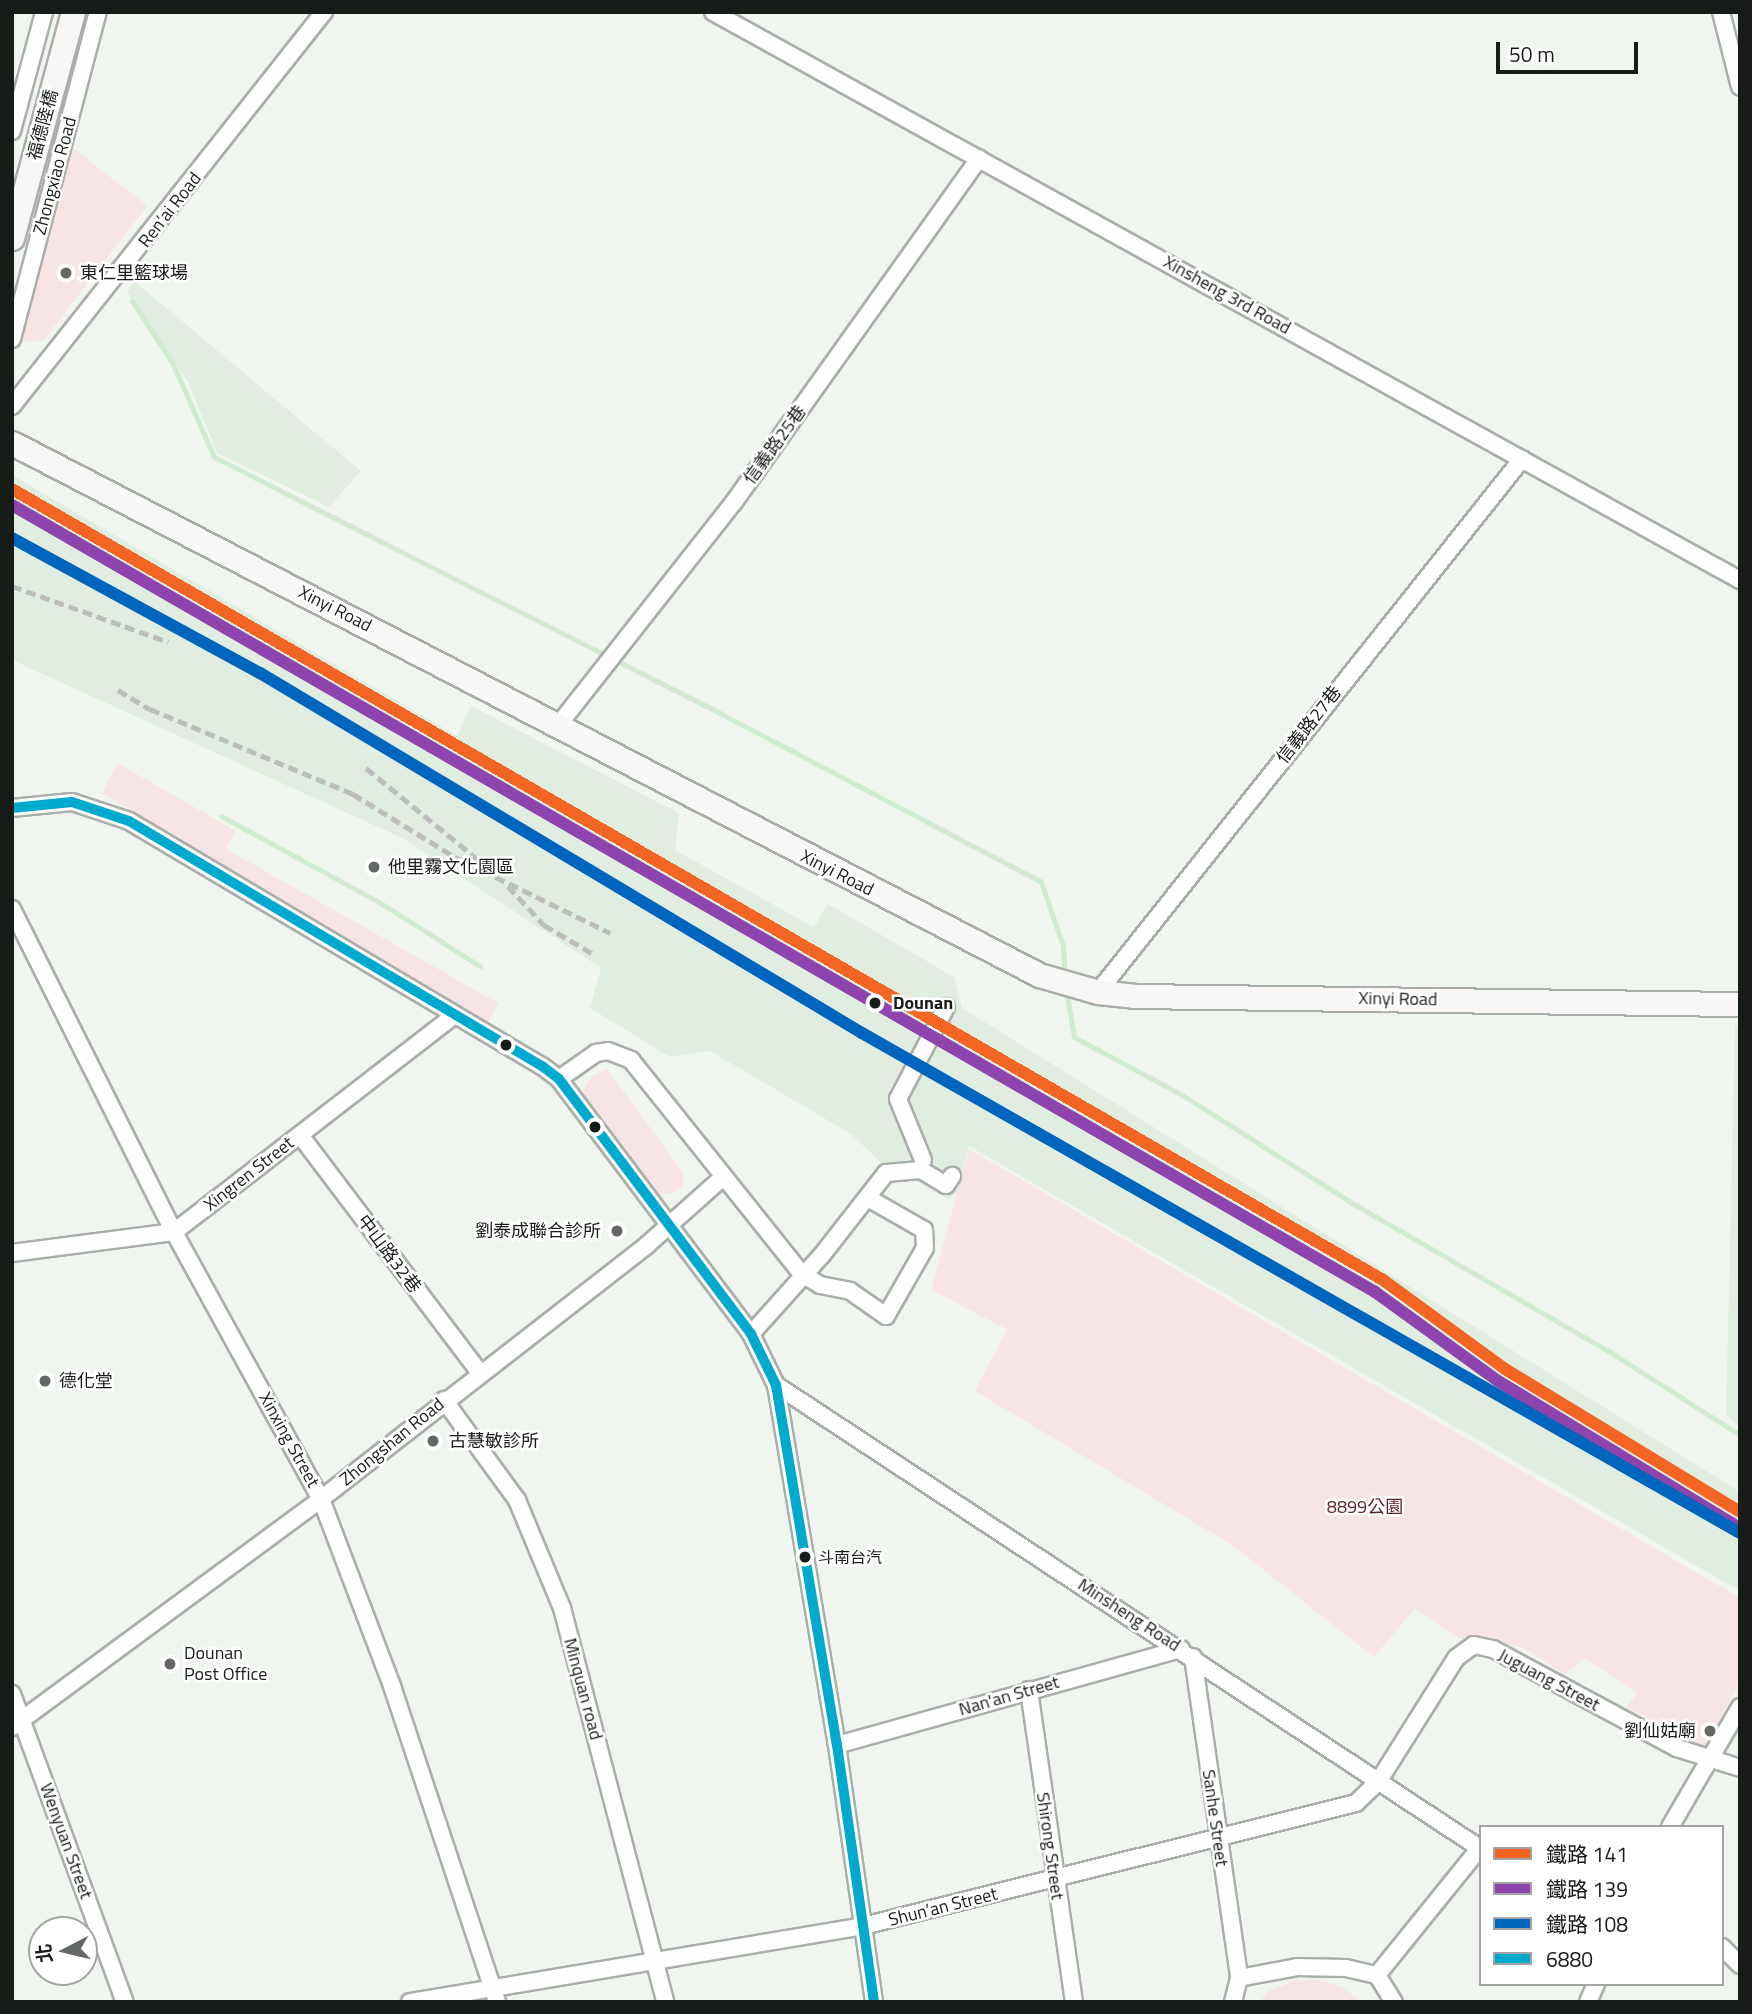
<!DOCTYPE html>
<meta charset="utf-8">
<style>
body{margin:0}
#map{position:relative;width:1752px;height:2014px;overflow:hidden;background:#f0f5f0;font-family:"Titillium Web","Noto Sans TC",sans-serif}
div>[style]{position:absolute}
.built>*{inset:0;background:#e2ede2}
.green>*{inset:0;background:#f7e4e4}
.stream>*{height:5px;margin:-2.5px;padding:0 2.5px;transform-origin:2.5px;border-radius:2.5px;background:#d1ebd0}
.roads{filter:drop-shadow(2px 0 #aaaeaa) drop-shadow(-2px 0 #aaaeaa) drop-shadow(0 2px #aaaeaa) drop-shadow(0 -2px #aaaeaa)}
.street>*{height:16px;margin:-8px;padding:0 8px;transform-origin:8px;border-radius:8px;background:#fdfefd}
.secondary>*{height:23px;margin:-11.5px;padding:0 11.5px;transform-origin:11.5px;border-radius:11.5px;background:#f9f6f6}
.rail>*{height:5px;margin-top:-2.5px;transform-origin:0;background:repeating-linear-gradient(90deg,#bcbdbc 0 10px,transparent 0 15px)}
.bus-1>*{height:10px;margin:-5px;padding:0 5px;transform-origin:5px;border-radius:5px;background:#00a9ce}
.rail-1>*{height:12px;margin:-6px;padding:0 6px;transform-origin:6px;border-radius:6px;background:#f26522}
.rail-2>*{height:12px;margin:-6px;padding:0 6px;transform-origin:6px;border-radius:6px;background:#8e44ad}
.rail-3>*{height:12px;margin:-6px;padding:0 6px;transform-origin:6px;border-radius:6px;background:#0065bd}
.dots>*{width:19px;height:19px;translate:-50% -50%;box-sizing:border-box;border:4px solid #fff;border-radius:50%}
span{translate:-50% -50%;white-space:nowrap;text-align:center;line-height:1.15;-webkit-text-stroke:5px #fff;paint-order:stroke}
.bus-label{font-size:16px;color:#181c18}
.left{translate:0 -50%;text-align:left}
.street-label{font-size:18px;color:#181c18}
.poi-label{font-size:18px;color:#181c18}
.right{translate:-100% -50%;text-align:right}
.stop-label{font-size:18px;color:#181c18;font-weight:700}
.park-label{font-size:18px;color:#5d1f2d}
.frame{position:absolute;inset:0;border:14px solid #181c18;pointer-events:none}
.legend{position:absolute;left:1479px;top:1825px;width:245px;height:161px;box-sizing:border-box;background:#fff;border:2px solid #a3a4a3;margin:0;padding:9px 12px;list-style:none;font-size:21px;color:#181c18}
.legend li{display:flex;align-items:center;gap:14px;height:35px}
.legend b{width:35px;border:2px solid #a3a4a3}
.north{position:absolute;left:28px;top:1916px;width:70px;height:70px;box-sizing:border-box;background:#fff;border:2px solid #a3a4a3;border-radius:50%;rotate:263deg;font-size:19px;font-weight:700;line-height:28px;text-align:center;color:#181c18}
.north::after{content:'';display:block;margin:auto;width:24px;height:32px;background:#646864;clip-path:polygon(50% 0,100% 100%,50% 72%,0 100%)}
.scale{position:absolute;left:1496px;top:42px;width:142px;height:32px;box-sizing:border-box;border:4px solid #181c18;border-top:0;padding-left:9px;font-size:21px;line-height:24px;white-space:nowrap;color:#181c18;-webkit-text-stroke:5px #fff;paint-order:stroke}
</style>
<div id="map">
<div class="built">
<i style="clip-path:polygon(134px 281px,361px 471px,329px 507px,217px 453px,188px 382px,127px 292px)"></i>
<i style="clip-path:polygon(12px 475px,457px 736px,471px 706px,679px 813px,675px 850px,814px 927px,828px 904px,954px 977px,962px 1008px,1740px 1492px,1740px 1591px,969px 1146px,956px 1194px,948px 1199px,879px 1161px,851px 1134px,710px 1051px,670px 1057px,590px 1008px,601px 968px,402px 838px,12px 660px)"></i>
<i style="clip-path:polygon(1735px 1025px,1740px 1026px,1740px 1427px,1726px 1415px)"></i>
</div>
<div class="green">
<i style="clip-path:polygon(68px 144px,147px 206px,44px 340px,20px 342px)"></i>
<i style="clip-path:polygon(117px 763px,236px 831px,226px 849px,498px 1003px,488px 1023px,102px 793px)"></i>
<i style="clip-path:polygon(607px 1069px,684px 1174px,683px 1186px,673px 1193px,654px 1196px,586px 1099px,583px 1090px,592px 1076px)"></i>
<i style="clip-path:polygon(969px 1149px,1740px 1598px,1740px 1682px,1703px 1750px,1627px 1707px,1637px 1693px,1585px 1658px,1565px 1674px,1522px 1647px,1459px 1638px,1415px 1608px,1374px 1657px,1232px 1545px,975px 1391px,1007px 1329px,931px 1290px)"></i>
<i style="clip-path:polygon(1320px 1980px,1342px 1987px,1362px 2002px,1260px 2002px,1267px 1992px,1293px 1981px)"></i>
</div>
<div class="stream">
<i style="left:132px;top:301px;width:75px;rotate:56.9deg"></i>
<i style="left:173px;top:364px;width:102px;rotate:66.2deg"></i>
<i style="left:214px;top:457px;width:560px;rotate:26.84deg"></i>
<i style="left:714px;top:710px;width:369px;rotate:27.7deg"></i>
<i style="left:1041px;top:882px;width:68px;rotate:71deg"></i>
<i style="left:1063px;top:946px;width:30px;rotate:86deg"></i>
<i style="left:221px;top:816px;width:180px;rotate:28.6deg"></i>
<i style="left:379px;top:902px;width:120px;rotate:32.4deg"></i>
<i style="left:1066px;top:989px;width:49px;rotate:80.5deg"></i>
<i style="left:1074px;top:1037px;width:125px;rotate:28.2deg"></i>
<i style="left:1184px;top:1096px;width:199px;rotate:32.5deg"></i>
<i style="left:1352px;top:1203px;width:298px;rotate:30deg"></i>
<i style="left:1610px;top:1352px;width:154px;rotate:32.6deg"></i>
</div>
<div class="roads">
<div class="street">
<i style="left:713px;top:12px;width:1174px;rotate:28.95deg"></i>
<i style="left:1721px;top:12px;width:77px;rotate:75.8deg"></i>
<i style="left:12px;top:131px;width:123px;rotate:-74.9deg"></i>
<i style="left:12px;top:339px;width:338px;rotate:-75.3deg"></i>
<i style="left:12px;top:406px;width:503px;rotate:-51.63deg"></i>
<i style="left:560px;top:723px;width:281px;rotate:-51.8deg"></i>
<i style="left:734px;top:502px;width:422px;rotate:-54.5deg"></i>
<i style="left:12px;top:808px;width:60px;rotate:-5.7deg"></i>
<i style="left:72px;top:802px;width:60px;rotate:18.4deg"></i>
<i style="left:129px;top:821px;width:480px;rotate:30.7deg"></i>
<i style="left:542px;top:1066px;width:21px;rotate:37deg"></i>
<i style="left:559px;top:1079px;width:319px;rotate:53deg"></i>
<i style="left:751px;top:1334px;width:57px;rotate:63.9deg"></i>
<i style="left:776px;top:1385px;width:365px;rotate:80.4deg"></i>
<i style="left:837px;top:1745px;width:260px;rotate:81.8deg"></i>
<i style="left:12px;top:909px;width:361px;rotate:63.4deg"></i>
<i style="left:174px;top:1232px;width:305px;rotate:61.2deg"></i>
<i style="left:321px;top:1499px;width:200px;rotate:69.2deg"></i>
<i style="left:392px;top:1686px;width:333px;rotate:71.6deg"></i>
<i style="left:1098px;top:992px;width:681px;rotate:-51.5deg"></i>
<i style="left:559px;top:1079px;width:45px;rotate:-35.1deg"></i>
<i style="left:596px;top:1053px;width:12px;rotate:-9deg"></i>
<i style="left:608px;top:1051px;width:25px;rotate:21deg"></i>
<i style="left:631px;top:1060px;width:274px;rotate:51.4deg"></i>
<i style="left:802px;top:1274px;width:21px;rotate:31deg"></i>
<i style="left:820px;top:1285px;width:31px;rotate:11deg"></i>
<i style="left:850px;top:1291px;width:44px;rotate:34.8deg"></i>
<i style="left:886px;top:1316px;width:78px;rotate:-60.2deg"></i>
<i style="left:925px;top:1248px;width:18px;rotate:-93deg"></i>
<i style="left:924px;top:1230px;width:64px;rotate:-150.3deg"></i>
<i style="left:300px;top:1135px;width:297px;rotate:52.9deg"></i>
<i style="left:923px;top:1160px;width:66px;rotate:-112.3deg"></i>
<i style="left:898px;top:1099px;width:104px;rotate:-62.4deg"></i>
<i style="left:12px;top:1253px;width:163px;rotate:-7.4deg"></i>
<i style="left:174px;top:1232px;width:353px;rotate:-37.7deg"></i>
<i style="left:751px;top:1334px;width:106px;rotate:-48.1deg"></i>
<i style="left:822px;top:1255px;width:104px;rotate:-52deg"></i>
<i style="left:886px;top:1173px;width:35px;rotate:-5deg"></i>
<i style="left:921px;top:1170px;width:29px;rotate:31deg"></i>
<i style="left:946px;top:1185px;width:11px;rotate:-56deg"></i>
<i style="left:776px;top:1385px;width:844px;rotate:33.35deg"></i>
<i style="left:444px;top:1400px;width:124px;rotate:53.9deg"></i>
<i style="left:517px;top:1500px;width:117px;rotate:67.4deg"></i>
<i style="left:562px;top:1608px;width:407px;rotate:75.3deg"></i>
<i style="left:1193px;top:1657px;width:324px;rotate:81.8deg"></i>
<i style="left:1239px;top:1978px;width:25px;rotate:104deg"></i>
<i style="left:1029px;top:1690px;width:315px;rotate:81.8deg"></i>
<i style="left:12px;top:1694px;width:328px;rotate:69.9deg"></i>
<i style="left:12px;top:1727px;width:384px;rotate:-36.4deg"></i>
<i style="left:321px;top:1499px;width:413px;rotate:-37.9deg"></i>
<i style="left:647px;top:1245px;width:102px;rotate:-41.8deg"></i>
<i style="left:837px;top:1745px;width:357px;rotate:-15.6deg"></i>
<i style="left:1670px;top:1827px;width:139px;rotate:-59.7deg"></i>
<i style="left:1722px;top:1947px;width:25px;rotate:45deg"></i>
<i style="left:1377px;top:1975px;width:164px;rotate:-51deg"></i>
<i style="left:1239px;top:1978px;width:59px;rotate:-10.7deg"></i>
<i style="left:1297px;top:1967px;width:49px;rotate:1.2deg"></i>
<i style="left:1346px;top:1968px;width:32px;rotate:13deg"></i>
<i style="left:1377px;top:1975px;width:32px;rotate:58deg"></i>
<i style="left:410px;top:2002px;width:459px;rotate:-9.5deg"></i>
<i style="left:863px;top:1926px;width:508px;rotate:-14.01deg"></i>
<i style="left:1356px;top:1803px;width:30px;rotate:-44deg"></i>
<i style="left:1378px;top:1782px;width:146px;rotate:-57.8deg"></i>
<i style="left:1456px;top:1658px;width:22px;rotate:-36deg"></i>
<i style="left:1474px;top:1645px;width:19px;rotate:12deg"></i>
<i style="left:1493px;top:1649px;width:209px;rotate:28.3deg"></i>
<i style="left:1677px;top:1748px;width:66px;rotate:17.6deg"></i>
<i style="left:1588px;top:2002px;width:20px;rotate:-66deg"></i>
</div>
<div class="secondary">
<i style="left:12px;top:238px;width:234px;rotate:-74.9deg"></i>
<i style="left:12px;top:443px;width:1157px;rotate:27.38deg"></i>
<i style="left:1039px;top:975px;width:61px;rotate:16.1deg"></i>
<i style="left:1098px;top:992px;width:36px;rotate:6deg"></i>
<i style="left:1134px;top:996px;width:606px;rotate:0.76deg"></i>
</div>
</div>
<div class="rail">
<i style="left:12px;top:586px;width:166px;rotate:19.7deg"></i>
<i style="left:118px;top:690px;width:37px;rotate:31deg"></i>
<i style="left:150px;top:709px;width:220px;rotate:22.7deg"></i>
<i style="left:353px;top:794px;width:120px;rotate:31.7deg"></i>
<i style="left:455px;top:857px;width:173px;rotate:26.1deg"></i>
<i style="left:366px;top:768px;width:156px;rotate:39.3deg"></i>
<i style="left:508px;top:886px;width:53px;rotate:47.3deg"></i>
<i style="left:544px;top:925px;width:59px;rotate:30.5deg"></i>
</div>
<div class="bus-1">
<i style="left:12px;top:808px;width:60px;rotate:-5.7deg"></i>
<i style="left:72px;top:802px;width:60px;rotate:18.4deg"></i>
<i style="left:129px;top:821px;width:480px;rotate:30.7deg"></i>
<i style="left:542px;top:1066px;width:21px;rotate:37deg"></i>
<i style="left:559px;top:1079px;width:319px;rotate:53deg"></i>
<i style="left:751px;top:1334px;width:57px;rotate:63.9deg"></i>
<i style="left:776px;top:1385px;width:365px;rotate:80.4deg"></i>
<i style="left:837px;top:1745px;width:260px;rotate:81.8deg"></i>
</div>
<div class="rail-1">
<i style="left:12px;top:489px;width:1583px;rotate:29.98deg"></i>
<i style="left:1383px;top:1280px;width:151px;rotate:36.1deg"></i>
<i style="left:1505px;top:1369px;width:275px;rotate:31.3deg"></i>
</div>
<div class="rail-2">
<i style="left:12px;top:505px;width:1574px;rotate:30deg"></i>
<i style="left:1375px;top:1292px;width:152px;rotate:35.9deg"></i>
<i style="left:1498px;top:1381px;width:275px;rotate:31.3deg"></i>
</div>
<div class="rail-3">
<i style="left:12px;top:538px;width:282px;rotate:28.6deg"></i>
<i style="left:260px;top:673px;width:701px;rotate:30.88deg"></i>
<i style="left:862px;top:1033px;width:1010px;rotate:29.66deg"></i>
</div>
<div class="dots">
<i style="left:66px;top:273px;background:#646864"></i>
<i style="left:374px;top:867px;background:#646864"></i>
<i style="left:875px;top:1003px;background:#181c18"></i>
<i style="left:506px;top:1045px;background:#181c18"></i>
<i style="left:595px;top:1127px;background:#181c18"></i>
<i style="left:617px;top:1231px;background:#646864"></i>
<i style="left:45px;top:1381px;background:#646864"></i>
<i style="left:433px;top:1441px;background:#646864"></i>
<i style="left:805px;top:1557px;background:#181c18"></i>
<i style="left:170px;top:1664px;background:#646864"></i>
<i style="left:1710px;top:1731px;background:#646864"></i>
</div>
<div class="bus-label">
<span class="left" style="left:818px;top:1557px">斗南台汽</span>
</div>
<div class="street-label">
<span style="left:43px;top:125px;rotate:-75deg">福德陸橋</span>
<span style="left:55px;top:176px;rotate:-75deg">Zhongxiao Road</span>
<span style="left:170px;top:210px;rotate:-52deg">Ren’ai Road</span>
<span style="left:1227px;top:295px;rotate:29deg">Xinsheng 3rd Road</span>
<span style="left:775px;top:445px;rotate:-54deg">信義路25巷</span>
<span style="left:335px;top:609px;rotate:27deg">Xinyi Road</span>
<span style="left:1309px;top:725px;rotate:-52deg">信義路27巷</span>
<span style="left:837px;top:873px;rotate:27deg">Xinyi Road</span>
<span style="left:1398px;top:999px;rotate:1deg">Xinyi Road</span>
<span style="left:249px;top:1174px;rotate:-38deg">Xingren Street</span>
<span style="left:389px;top:1254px;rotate:53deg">中山路32巷</span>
<span style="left:289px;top:1440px;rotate:61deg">Xinxing Street</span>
<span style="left:392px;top:1442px;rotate:-39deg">Zhongshan Road</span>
<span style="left:1129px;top:1615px;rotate:33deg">Minsheng Road</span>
<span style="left:1549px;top:1680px;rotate:28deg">Juguang Street</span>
<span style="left:583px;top:1689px;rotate:75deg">Minquan road</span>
<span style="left:1009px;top:1696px;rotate:-16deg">Nan'an Street</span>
<span style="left:1215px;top:1818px;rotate:82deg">Sanhe Street</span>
<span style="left:66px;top:1841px;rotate:70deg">Wenyuan Street</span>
<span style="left:1050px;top:1846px;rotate:82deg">Shirong Street</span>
<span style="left:943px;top:1907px;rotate:-14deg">Shun’an Street</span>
</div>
<div class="poi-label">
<span class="left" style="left:80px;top:273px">東仁里籃球場</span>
<span class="left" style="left:388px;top:867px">他里霧文化園區</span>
<span class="right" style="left:601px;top:1231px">劉泰成聯合診所</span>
<span class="left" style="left:59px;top:1381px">德化堂</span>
<span class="left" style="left:449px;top:1441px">古慧敏診所</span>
<span class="left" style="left:184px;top:1664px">Dounan<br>Post Office</span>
<span class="right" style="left:1696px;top:1731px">劉仙姑廟</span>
</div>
<div class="stop-label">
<span class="left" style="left:893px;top:1003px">Dounan</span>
</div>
<div class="park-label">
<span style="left:1365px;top:1507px">8899公園</span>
</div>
<div class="frame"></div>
<ul class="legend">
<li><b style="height:9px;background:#f26522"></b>鐵路 141</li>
<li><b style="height:9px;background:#8e44ad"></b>鐵路 139</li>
<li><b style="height:9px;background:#0065bd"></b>鐵路 108</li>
<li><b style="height:9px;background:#00a9ce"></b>6880</li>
</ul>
<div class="north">北</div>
<div class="scale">50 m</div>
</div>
